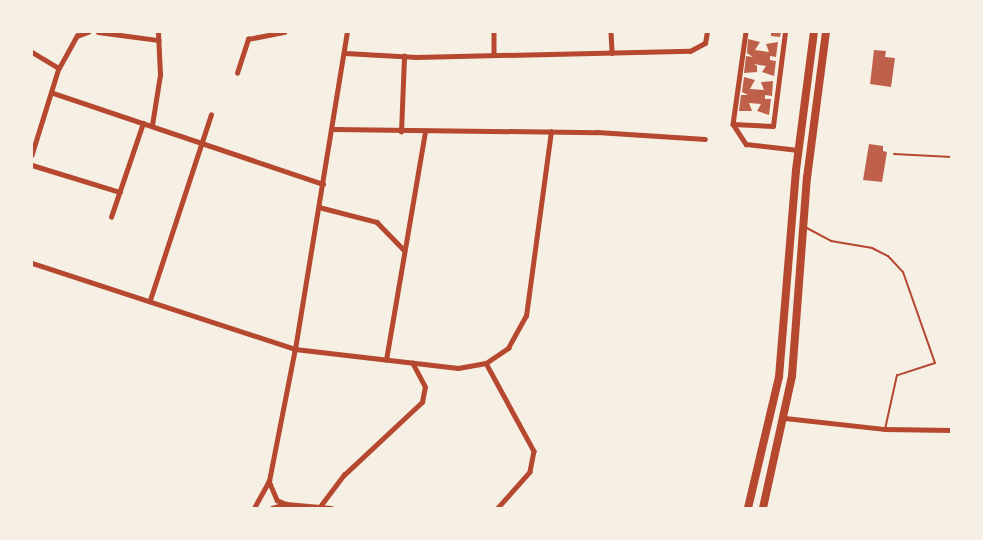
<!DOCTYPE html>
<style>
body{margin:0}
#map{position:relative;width:983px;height:540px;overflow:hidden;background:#f6efe4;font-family:Lato,sans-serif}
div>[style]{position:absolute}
.building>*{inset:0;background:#bf614a}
.service>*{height:2px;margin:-1px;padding:0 1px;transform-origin:1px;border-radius:1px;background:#b5482f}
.minor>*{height:4.5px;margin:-2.25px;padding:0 2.25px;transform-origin:2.25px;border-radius:2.25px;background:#b5482f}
.trunk>*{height:8px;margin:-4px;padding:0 4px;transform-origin:4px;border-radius:4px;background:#b5482f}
span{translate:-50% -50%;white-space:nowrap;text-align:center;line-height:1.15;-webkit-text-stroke:4.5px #f6efe4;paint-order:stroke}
.frame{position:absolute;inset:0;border:33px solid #f6efe4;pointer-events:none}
</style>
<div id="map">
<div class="building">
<i style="clip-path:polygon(771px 32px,781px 32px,780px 37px,771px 36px)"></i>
<i style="clip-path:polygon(748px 39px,760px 42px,755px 50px,769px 52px,766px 44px,778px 42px,776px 57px,770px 56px,770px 60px,776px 61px,774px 76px,762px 72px,766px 66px,754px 64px,757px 66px,757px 72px,744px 73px,746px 56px,753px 57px,747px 53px)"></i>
<i style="clip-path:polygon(874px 50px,886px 51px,885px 57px,895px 58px,891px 87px,870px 84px)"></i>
<i style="clip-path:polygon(744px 77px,755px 80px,750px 89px,764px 90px,761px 82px,773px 81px,772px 96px,765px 95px,765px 99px,771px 99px,769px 115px,757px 111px,761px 104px,749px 103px,752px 111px,739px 111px,741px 95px,748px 95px,742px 92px)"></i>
<i style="clip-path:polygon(869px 144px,883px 146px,883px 151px,887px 152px,882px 182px,863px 180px)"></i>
</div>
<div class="service">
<i style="left:894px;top:154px;width:58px;rotate:3deg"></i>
<i style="left:805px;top:227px;width:30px;rotate:28deg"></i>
<i style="left:831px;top:241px;width:42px;rotate:9.7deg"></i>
<i style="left:872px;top:248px;width:18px;rotate:27deg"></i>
<i style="left:888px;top:256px;width:22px;rotate:47deg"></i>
<i style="left:903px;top:272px;width:96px;rotate:70.6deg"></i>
<i style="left:935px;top:363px;width:40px;rotate:162deg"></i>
<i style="left:897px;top:375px;width:55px;rotate:102.5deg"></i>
</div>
<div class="minor">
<i style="left:98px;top:32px;width:61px;rotate:7.6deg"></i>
<i style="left:494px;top:32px;width:23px;rotate:90deg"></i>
<i style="left:611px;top:32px;width:21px;rotate:87deg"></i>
<i style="left:746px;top:32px;width:93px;rotate:98deg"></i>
<i style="left:733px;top:124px;width:40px;rotate:2.9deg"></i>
<i style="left:773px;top:126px;width:95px;rotate:-82.7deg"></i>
<i style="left:32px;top:52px;width:31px;rotate:31deg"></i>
<i style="left:59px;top:68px;width:91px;rotate:107.2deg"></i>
<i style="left:345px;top:53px;width:71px;rotate:3.2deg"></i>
<i style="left:416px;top:57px;width:274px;rotate:-1.3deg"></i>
<i style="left:690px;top:51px;width:17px;rotate:-28deg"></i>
<i style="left:705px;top:43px;width:11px;rotate:-80deg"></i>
<i style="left:59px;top:68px;width:37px;rotate:-61deg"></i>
<i style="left:77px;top:36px;width:12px;rotate:-20deg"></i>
<i style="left:237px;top:73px;width:36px;rotate:-72deg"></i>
<i style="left:248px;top:39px;width:37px;rotate:-11deg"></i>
<i style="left:53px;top:93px;width:285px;rotate:18.6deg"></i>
<i style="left:733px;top:124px;width:24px;rotate:57deg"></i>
<i style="left:746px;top:144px;width:52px;rotate:6.6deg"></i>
<i style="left:152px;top:125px;width:51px;rotate:-80.9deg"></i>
<i style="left:160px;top:75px;width:43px;rotate:-92.7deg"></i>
<i style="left:334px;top:129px;width:263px;rotate:0.7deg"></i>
<i style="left:597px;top:132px;width:108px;rotate:3.7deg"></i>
<i style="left:401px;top:132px;width:76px;rotate:-87.7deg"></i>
<i style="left:32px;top:165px;width:92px;rotate:17.1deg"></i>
<i style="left:319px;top:207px;width:60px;rotate:14.5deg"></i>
<i style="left:377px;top:222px;width:39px;rotate:46deg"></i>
<i style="left:111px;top:217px;width:99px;rotate:-71.2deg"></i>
<i style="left:32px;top:263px;width:277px;rotate:18.1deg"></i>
<i style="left:295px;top:349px;width:164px;rotate:6.6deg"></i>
<i style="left:458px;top:368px;width:28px;rotate:-10deg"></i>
<i style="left:486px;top:363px;width:27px;rotate:-34deg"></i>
<i style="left:508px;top:348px;width:37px;rotate:-61deg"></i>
<i style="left:526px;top:316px;width:186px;rotate:-82.3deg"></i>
<i style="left:150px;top:300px;width:195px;rotate:-71.8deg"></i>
<i style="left:386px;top:360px;width:231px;rotate:-80.3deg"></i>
<i style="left:486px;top:363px;width:100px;rotate:61.4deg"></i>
<i style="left:534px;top:451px;width:21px;rotate:101deg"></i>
<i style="left:530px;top:472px;width:48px;rotate:131.6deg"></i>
<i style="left:785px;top:418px;width:101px;rotate:6.3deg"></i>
<i style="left:885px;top:429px;width:67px;rotate:0.9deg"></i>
<i style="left:269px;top:481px;width:21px;rotate:67deg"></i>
<i style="left:277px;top:500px;width:10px;rotate:24deg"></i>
<i style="left:286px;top:504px;width:45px;rotate:5.1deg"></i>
<i style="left:321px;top:505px;width:38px;rotate:-53deg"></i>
<i style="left:344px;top:475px;width:107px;rotate:-43.1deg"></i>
<i style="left:422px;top:402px;width:15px;rotate:-79deg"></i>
<i style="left:425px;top:387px;width:27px;rotate:-118deg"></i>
<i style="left:254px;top:508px;width:31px;rotate:-61deg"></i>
<i style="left:269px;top:481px;width:135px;rotate:-78.9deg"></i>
<i style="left:295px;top:349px;width:321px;rotate:-80.7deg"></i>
<i style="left:272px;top:508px;width:15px;rotate:-16deg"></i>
</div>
<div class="trunk">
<i style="left:748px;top:508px;width:135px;rotate:-76.7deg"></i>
<i style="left:779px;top:377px;width:208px;rotate:-85.3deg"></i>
<i style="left:796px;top:170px;width:139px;rotate:-82.6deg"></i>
<i style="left:763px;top:508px;width:135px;rotate:-77.6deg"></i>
<i style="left:792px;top:376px;width:199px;rotate:-85.7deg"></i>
<i style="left:807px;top:178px;width:147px;rotate:-82.6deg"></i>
</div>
<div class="frame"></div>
</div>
